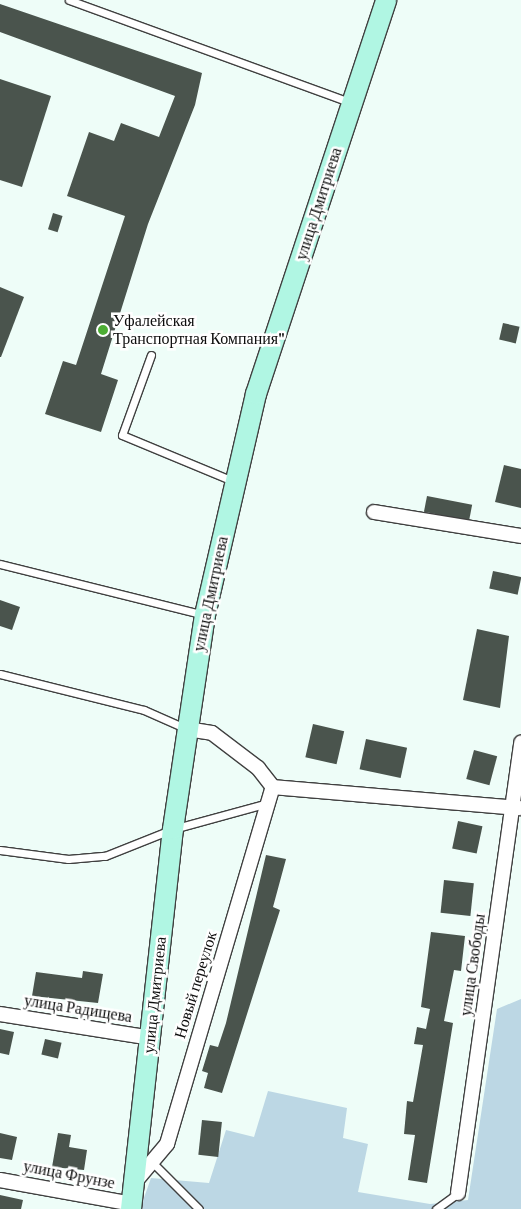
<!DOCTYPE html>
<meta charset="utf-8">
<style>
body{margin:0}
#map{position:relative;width:521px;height:1209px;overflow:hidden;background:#eefdf8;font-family:"Crimson Pro",serif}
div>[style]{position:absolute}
.green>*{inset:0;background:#bcd7e4}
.building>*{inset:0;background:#4a544d;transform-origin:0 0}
.roads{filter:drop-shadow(1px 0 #404040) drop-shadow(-1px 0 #404040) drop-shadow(0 1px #404040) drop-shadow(0 -1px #404040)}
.lane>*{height:7px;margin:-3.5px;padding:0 3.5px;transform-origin:3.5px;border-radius:3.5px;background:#fff}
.street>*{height:14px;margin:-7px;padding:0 7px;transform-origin:7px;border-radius:7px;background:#fff}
.secondary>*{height:20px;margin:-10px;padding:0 10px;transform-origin:10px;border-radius:10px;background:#b0f6e3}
.dots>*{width:14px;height:14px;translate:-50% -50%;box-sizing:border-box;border:2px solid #fff;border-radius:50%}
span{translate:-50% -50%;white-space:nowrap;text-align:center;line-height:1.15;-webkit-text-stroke:5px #fff;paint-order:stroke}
.street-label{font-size:16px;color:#0d0d0d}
.poi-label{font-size:16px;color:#0d0d0d}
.left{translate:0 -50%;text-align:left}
</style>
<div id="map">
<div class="green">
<i style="clip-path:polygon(521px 999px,521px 1209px,140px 1209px,151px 1178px,209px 1183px,226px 1130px,254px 1137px,268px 1091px,347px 1108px,343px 1138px,368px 1144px,358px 1192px,430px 1204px,468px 1200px,497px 1009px)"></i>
</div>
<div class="building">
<i style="clip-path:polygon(0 4px,202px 73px,195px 105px,148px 224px,101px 374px,118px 380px,101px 432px,45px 414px,63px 361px,76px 365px,125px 216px,67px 196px,89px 132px,114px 141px,121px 123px,159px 137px,175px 96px,0 32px)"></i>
<i style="clip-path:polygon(0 79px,51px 96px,22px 187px,0 180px)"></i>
<i style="left:53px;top:213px;width:10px;height:17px;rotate:17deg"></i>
<i style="clip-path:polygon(0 287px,24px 297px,1px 357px,0 357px)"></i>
<i style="left:503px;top:323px;width:17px;height:17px;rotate:13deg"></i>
<i style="clip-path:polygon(504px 465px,521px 469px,521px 508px,495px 502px)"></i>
<i style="left:427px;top:496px;width:46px;height:16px;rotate:11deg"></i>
<i style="left:493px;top:571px;width:29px;height:18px;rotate:12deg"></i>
<i style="clip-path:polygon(0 600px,20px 607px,12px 630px,0 626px)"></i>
<i style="clip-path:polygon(477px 629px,509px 636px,500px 708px,463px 700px)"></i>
<i style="left:313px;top:724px;width:32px;height:34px;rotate:13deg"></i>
<i style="left:366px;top:739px;width:42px;height:31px;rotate:12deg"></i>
<i style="left:474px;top:750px;width:24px;height:30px;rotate:15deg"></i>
<i style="left:458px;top:821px;width:25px;height:28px;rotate:12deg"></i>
<i style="clip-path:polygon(266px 855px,286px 859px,273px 907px,280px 910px,222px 1093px,204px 1088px,208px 1073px,202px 1071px,210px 1045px,218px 1047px,226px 1023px)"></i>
<i style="left:444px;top:880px;width:30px;height:33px;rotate:6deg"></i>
<i style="clip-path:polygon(431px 932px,465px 936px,461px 971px,454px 970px,444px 1021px,453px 1023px,427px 1183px,408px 1180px,415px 1135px,404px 1134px,407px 1101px,413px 1102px,423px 1045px,414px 1044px,417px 1027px,426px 1029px,430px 1009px,421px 1007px)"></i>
<i style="clip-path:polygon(83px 971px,103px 974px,98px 1003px,32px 996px,36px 972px,82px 978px)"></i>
<i style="clip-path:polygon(0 1029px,14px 1032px,9px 1055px,0 1053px)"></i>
<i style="left:45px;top:1039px;width:17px;height:16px;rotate:13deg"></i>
<i style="left:202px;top:1120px;width:20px;height:35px;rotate:6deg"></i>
<i style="clip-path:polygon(0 1133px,17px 1137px,12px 1160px,0 1158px)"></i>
<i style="clip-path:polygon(58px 1133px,71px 1135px,69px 1147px,87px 1150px,84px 1170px,52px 1167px)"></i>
<i style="clip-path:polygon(0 1195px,23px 1200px,21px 1209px,0 1209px)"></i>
</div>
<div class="roads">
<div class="lane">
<i style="left:69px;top:0;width:298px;rotate:20deg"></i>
<i style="left:151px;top:355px;width:85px;rotate:109.9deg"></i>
<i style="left:122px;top:435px;width:120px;rotate:22.5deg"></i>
<i style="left:0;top:564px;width:211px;rotate:14deg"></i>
<i style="left:0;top:674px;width:148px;rotate:14deg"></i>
<i style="left:144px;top:710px;width:47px;rotate:23.8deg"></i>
<i style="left:0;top:850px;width:69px;rotate:7.5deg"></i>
<i style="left:68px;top:859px;width:37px;rotate:-5deg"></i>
<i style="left:105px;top:856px;width:73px;rotate:-21.7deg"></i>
<i style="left:173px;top:829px;width:98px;rotate:-15.3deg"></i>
<i style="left:152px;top:1162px;width:66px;rotate:45deg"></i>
<i style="left:436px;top:1209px;width:27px;rotate:-36deg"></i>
</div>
<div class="street">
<i style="left:374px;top:512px;width:149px;rotate:9.3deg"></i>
<i style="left:187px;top:729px;width:25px;rotate:9deg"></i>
<i style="left:212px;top:733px;width:58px;rotate:37.3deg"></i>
<i style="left:258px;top:768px;width:24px;rotate:52deg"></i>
<i style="left:273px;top:787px;width:248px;rotate:4.9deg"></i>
<i style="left:0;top:1014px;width:153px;rotate:9deg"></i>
<i style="left:0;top:1180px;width:134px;rotate:10.3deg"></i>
<i style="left:135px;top:1182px;width:50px;rotate:-49.9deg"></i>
<i style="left:167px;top:1144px;width:372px;rotate:-73.5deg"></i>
<i style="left:458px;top:1193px;width:455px;rotate:-82deg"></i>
</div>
<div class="secondary">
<i style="left:131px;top:1209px;width:382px;rotate:-83.7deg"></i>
<i style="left:173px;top:829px;width:216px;rotate:-81.5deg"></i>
<i style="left:205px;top:615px;width:227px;rotate:-77deg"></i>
<i style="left:256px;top:394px;width:415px;rotate:-71.7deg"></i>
</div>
</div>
<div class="dots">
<i style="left:103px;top:330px;background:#4dad34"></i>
</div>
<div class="street-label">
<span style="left:319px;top:204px;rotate:-72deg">улица Дмитриева</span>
<span style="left:211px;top:594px;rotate:-78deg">улица Дмитриева</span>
<span style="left:473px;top:965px;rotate:-82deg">улица Свободы</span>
<span style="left:196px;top:985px;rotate:-73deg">Новый переулок</span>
<span style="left:155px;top:995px;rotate:-84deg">улица Дмитриева</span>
<span style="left:78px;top:1009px;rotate:9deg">улица Радищева</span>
<span style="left:69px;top:1175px;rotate:11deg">улица Фрунзе</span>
</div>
<div class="poi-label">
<span class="left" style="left:113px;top:330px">Уфалейская<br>Транспортная Компания"</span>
</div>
</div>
